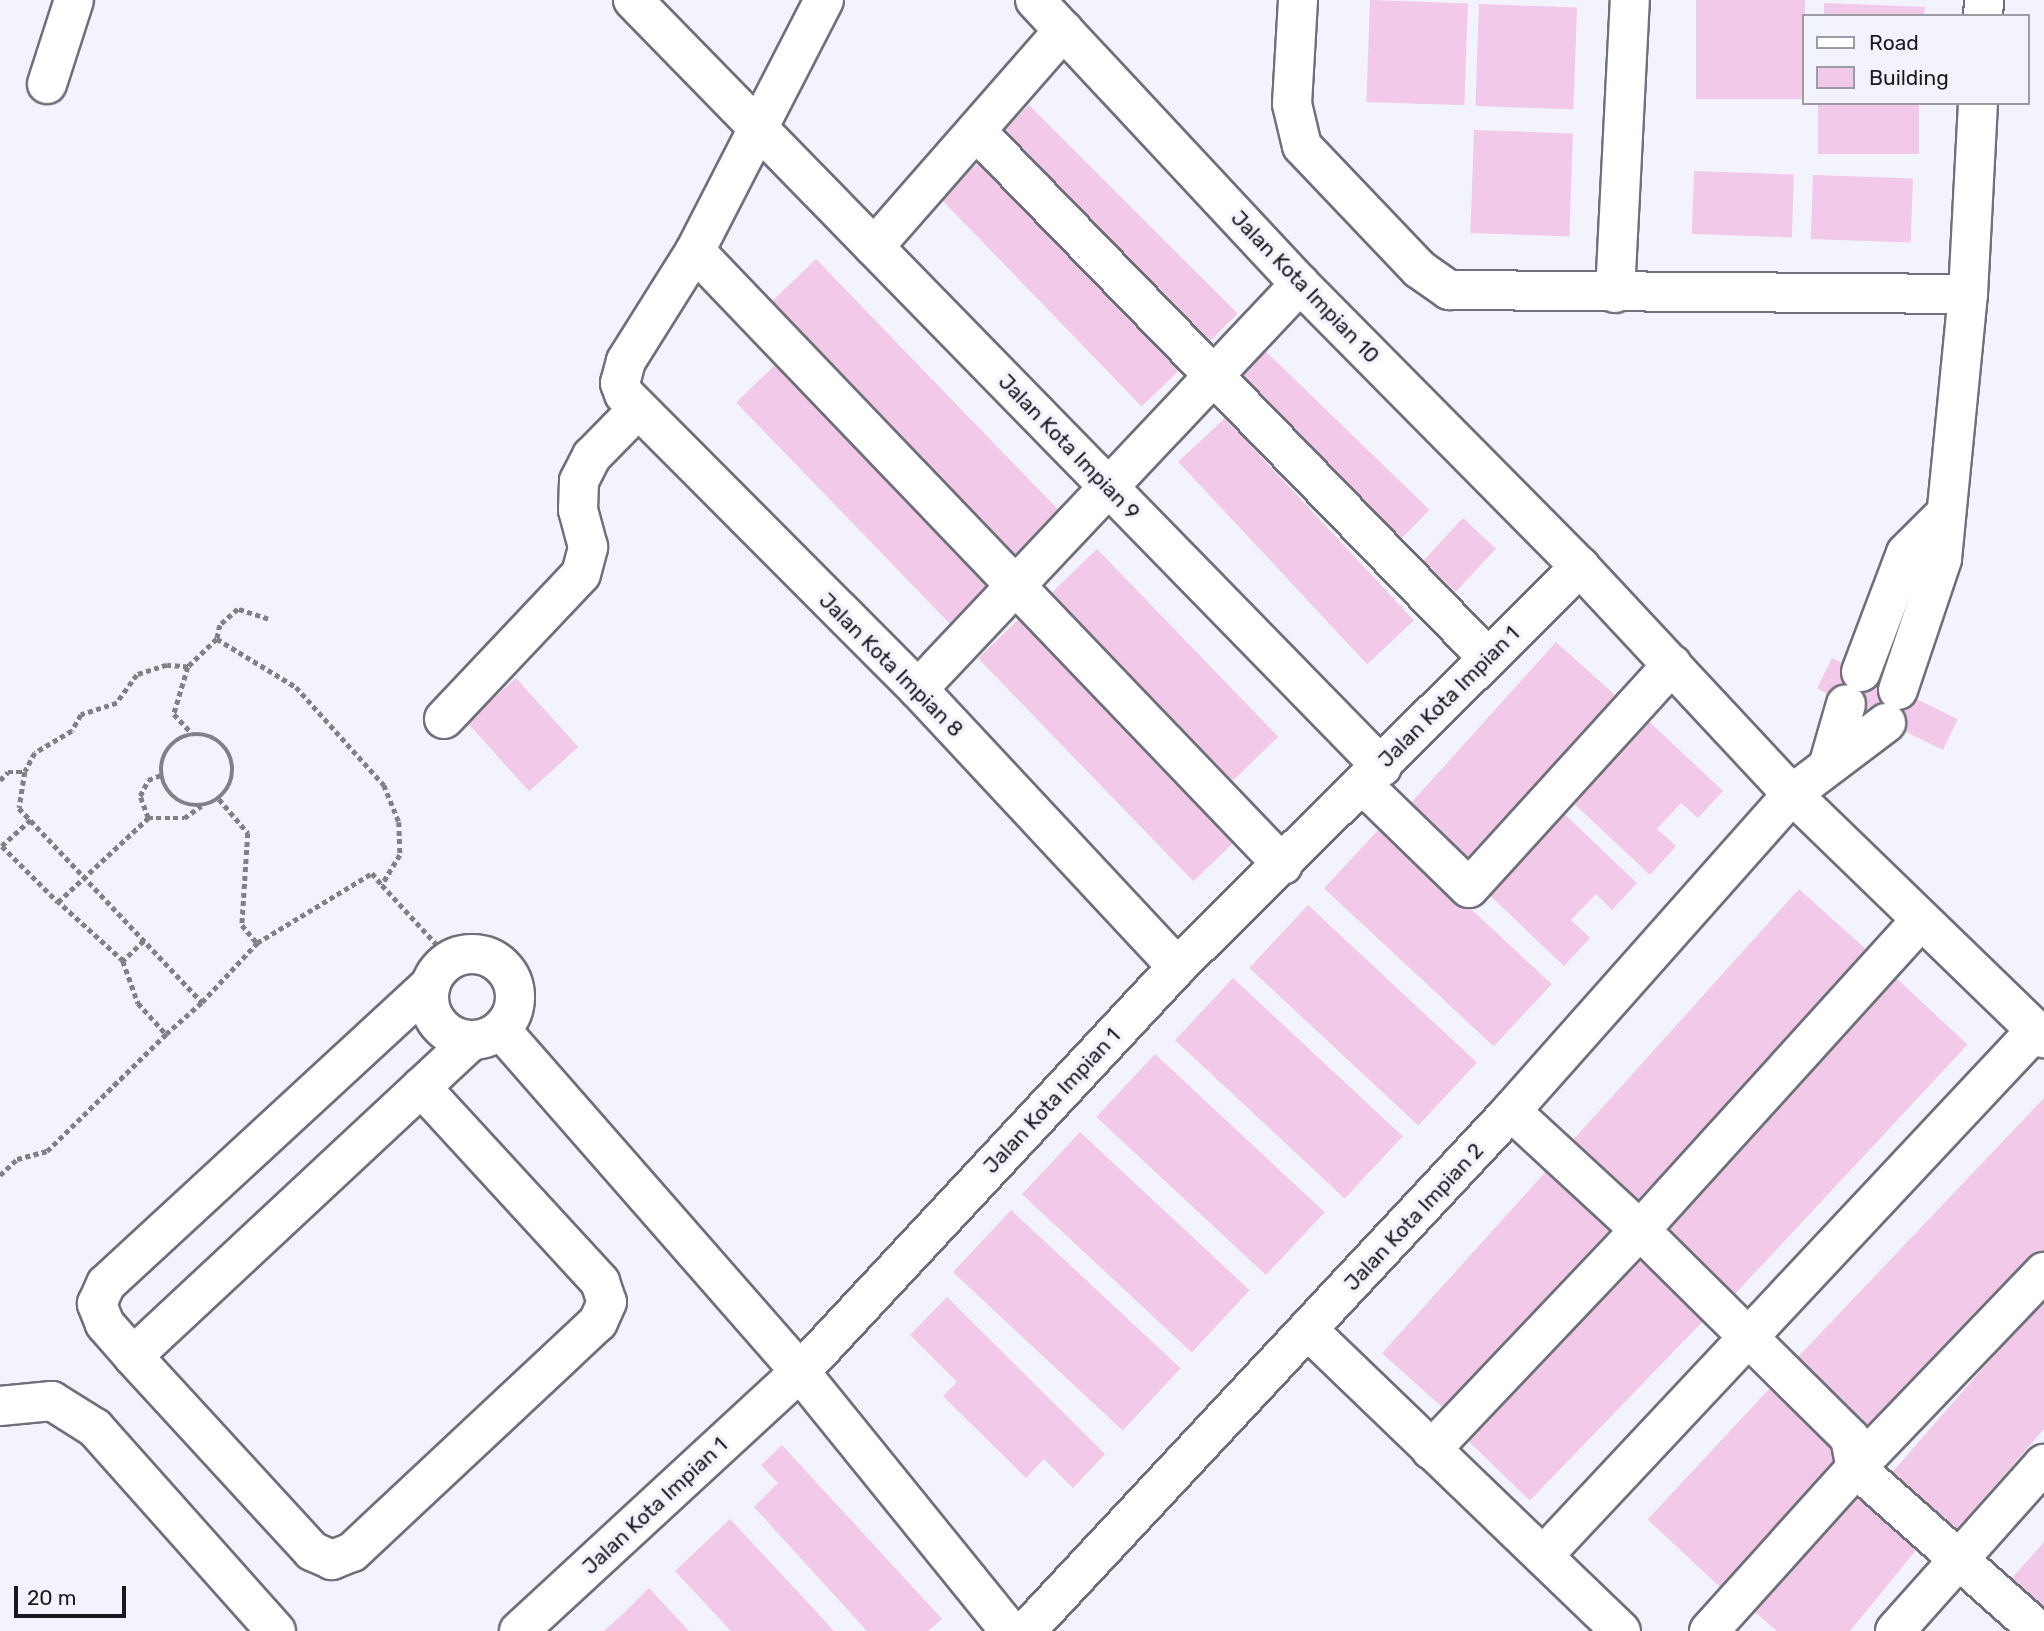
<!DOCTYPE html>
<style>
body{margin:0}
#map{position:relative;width:2044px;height:1631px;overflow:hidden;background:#f2f3fd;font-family:Rubik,sans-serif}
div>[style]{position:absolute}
.building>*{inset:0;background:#f2c9e8;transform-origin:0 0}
.path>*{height:4.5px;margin-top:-2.25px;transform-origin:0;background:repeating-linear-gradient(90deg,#808187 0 5px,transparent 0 8.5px)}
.path>.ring{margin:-2.25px;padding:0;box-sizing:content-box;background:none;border:4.5px solid #808187;border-radius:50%}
.roads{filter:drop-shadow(2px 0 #6f707b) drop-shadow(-2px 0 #6f707b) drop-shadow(0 2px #6f707b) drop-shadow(0 -2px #6f707b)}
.minor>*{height:38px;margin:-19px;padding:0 19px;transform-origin:19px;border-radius:19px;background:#fff}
.minor>.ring{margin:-19px;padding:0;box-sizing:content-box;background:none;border:38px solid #fff;border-radius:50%}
span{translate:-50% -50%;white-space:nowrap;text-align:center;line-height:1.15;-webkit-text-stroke:7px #f2f3fd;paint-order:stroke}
.street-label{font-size:21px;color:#1a1a1e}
.legend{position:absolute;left:1802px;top:14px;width:228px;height:91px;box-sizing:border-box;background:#f2f3fd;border:2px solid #9c9ca4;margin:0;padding:9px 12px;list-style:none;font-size:21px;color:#1a1a1e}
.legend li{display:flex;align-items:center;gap:14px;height:35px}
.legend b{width:35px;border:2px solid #9c9ca4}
.scale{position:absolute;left:14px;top:1586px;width:112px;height:32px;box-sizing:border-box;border:4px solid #1a1a1e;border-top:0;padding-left:9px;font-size:21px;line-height:24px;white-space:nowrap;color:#1a1a1e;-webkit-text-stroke:5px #f2f3fd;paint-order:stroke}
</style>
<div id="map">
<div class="building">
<i style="left:1370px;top:0;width:98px;height:102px;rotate:2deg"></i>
<i style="left:1696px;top:0;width:109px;height:99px"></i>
<i style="clip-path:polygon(1824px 3px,1925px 7px,1924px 16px,1824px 16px)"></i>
<i style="left:1479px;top:4px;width:98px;height:102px;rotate:2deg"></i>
<i style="left:1818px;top:103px;width:101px;height:51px"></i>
<i style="left:1029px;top:105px;width:295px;height:45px;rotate:45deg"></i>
<i style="left:1474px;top:130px;width:99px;height:103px;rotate:2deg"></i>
<i style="left:984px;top:157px;width:289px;height:60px;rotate:46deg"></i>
<i style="left:1694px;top:171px;width:100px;height:63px;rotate:2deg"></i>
<i style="left:1813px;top:175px;width:100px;height:64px;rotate:2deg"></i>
<i style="left:816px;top:259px;width:352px;height:62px;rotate:46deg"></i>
<i style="left:1259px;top:345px;width:237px;height:47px;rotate:44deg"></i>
<i style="left:775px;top:365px;width:316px;height:54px;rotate:46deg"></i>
<i style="left:1225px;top:418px;width:277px;height:64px;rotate:47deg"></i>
<i style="left:1463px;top:518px;width:45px;height:59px;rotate:43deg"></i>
<i style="left:1097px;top:549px;width:261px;height:64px;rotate:46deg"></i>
<i style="left:1022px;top:616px;width:310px;height:61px;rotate:46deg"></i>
<i style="left:1556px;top:642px;width:92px;height:225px;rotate:42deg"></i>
<i style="left:1832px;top:658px;width:140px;height:34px;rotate:26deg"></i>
<i style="left:516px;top:678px;width:93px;height:66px;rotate:48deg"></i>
<i style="clip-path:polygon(1641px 714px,1723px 791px,1698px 818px,1681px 803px,1657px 829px,1676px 846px,1650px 875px,1566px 796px)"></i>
<i style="clip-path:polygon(1556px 806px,1637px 883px,1612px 910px,1596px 894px,1571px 920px,1590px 938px,1564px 966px,1481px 887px)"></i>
<i style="left:1382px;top:826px;width:232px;height:85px;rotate:43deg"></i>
<i style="left:1799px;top:889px;width:102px;height:340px;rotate:42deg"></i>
<i style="left:1308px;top:905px;width:231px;height:86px;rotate:43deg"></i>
<i style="left:1893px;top:975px;width:102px;height:341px;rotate:43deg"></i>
<i style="left:1233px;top:978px;width:232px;height:85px;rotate:43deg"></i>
<i style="left:1155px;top:1054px;width:232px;height:86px;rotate:43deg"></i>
<i style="clip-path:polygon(2044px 1098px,2044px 1250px,1873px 1430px,1797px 1358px)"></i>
<i style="left:1080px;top:1132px;width:232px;height:85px;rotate:43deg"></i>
<i style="left:1548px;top:1169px;width:95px;height:248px;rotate:42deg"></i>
<i style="left:1011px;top:1210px;width:232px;height:85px;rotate:43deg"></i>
<i style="left:1643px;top:1258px;width:87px;height:253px;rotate:44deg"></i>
<i style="clip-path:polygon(947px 1297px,1105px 1454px,1073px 1488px,1044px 1459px,1026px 1478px,943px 1396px,957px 1382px,910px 1335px)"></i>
<i style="clip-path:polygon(2044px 1298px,2044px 1429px,1954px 1533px,1889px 1476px)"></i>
<i style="left:1771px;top:1387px;width:102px;height:181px;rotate:43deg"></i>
<i style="clip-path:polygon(782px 1445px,942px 1619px,928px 1631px,867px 1631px,754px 1507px,778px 1483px,761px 1465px)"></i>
<i style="clip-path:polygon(1850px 1485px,1921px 1544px,1850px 1631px,1777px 1631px,1749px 1607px)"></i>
<i style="clip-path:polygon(730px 1519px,813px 1608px,834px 1631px,731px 1631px,675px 1571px)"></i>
<i style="clip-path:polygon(2044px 1542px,2044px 1619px,2006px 1585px)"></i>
<i style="clip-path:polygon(649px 1588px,689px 1631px,604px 1631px,622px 1615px)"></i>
</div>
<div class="path">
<i style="left:268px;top:619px;width:32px;rotate:-162deg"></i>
<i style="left:238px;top:609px;width:24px;rotate:138deg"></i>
<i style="left:220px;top:625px;width:14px;rotate:102deg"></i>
<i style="left:217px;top:639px;width:92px;rotate:31.3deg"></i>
<i style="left:296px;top:687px;width:132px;rotate:48.1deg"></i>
<i style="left:384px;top:785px;width:40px;rotate:68deg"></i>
<i style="left:399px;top:822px;width:33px;rotate:88deg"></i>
<i style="left:400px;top:855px;width:35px;rotate:121deg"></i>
<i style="left:382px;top:885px;width:83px;rotate:47.4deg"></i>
<i style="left:217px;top:639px;width:40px;rotate:136deg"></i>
<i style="left:188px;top:667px;width:21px;rotate:-175deg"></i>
<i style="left:167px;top:665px;width:32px;rotate:162deg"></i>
<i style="left:137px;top:675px;width:34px;rotate:126deg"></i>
<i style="left:117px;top:703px;width:38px;rotate:162deg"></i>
<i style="left:81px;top:715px;width:18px;rotate:119deg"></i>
<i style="left:72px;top:731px;width:43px;rotate:149.3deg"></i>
<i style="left:35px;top:753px;width:21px;rotate:118deg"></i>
<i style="left:25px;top:772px;width:36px;rotate:99deg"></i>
<i style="left:19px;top:808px;width:267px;rotate:46.7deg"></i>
<i style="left:202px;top:1002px;width:81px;rotate:-47deg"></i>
<i style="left:257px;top:943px;width:135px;rotate:-31.3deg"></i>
<i style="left:372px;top:873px;width:16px;rotate:50deg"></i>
<i style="left:188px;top:667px;width:49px;rotate:106.6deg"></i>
<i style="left:174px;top:714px;width:26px;rotate:47deg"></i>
<i class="ring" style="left:161px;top:734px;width:67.5px;height:67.5px"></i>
<i style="left:0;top:780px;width:11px;rotate:-45deg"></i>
<i style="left:8px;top:772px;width:17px"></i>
<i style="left:219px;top:799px;width:45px;rotate:49.5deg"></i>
<i style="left:248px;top:833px;width:92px;rotate:93.7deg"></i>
<i style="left:242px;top:925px;width:23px;rotate:50deg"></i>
<i style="left:148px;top:818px;width:36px"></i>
<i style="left:184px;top:818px;width:21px;rotate:-35deg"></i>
<i style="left:31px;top:820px;width:39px;rotate:138deg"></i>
<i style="left:2px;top:846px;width:79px;rotate:45deg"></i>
<i style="left:144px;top:941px;width:29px;rotate:136deg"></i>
<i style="left:123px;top:961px;width:45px;rotate:70.3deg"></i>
<i style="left:138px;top:1003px;width:42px;rotate:47.9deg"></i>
<i style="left:166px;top:1034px;width:48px;rotate:-41.6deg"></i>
<i style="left:123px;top:961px;width:88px;rotate:-137.8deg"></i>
<i style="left:58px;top:902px;width:123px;rotate:-43deg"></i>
<i style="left:148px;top:818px;width:23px;rotate:-110deg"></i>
<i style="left:140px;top:796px;width:18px;rotate:-63deg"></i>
<i style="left:148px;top:780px;width:14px;rotate:-21deg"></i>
<i style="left:0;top:1175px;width:23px;rotate:-43deg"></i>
<i style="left:17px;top:1159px;width:31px;rotate:-15deg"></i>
<i style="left:47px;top:1151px;width:167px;rotate:-44.5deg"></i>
</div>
<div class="roads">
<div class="minor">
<i style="left:633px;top:0;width:1072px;rotate:45.68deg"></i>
<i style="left:824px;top:0;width:282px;rotate:117.2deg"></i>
<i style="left:695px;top:251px;width:130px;rotate:122.1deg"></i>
<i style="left:626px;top:361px;width:23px;rotate:105deg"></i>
<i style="left:620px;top:383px;width:12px;rotate:70deg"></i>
<i style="left:624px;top:394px;width:416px;rotate:45.1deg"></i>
<i style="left:918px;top:689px;width:380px;rotate:47deg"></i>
<i style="left:1035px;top:0;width:388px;rotate:47deg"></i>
<i style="left:1300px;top:284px;width:398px;rotate:45.3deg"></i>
<i style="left:1580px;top:567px;width:311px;rotate:47deg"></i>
<i style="left:1792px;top:794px;width:351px;rotate:44.1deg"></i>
<i style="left:1298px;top:0;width:104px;rotate:93.3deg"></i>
<i style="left:1292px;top:104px;width:43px;rotate:76.6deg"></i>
<i style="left:1302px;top:146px;width:170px;rotate:46.4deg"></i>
<i style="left:1419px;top:269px;width:37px;rotate:35deg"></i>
<i style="left:1449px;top:290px;width:519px;rotate:0.44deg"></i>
<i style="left:1983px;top:16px;width:16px;rotate:-86deg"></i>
<i style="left:47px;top:84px;width:88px;rotate:-72.2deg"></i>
<i style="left:977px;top:132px;width:732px;rotate:45.83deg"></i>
<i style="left:874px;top:247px;width:288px;rotate:-48.8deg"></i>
<i style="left:695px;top:251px;width:850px;rotate:46.24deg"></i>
<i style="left:1615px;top:293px;width:293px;rotate:-87.1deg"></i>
<i style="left:1861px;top:672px;width:127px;rotate:-69.3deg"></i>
<i style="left:1906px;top:553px;width:54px;rotate:-45deg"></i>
<i style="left:918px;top:689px;width:557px;rotate:-46.67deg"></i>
<i style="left:1898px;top:690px;width:138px;rotate:-71.4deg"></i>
<i style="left:1942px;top:559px;width:266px;rotate:-84.4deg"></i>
<i style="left:1968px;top:294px;width:191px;rotate:-87deg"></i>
<i style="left:444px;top:719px;width:199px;rotate:-46.6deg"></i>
<i style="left:581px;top:574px;width:28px;rotate:-75deg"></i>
<i style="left:588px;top:547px;width:38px;rotate:-105deg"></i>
<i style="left:578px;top:510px;width:29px;rotate:-88deg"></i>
<i style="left:579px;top:481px;width:28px;rotate:-63deg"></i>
<i style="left:592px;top:456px;width:64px;rotate:-45.6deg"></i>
<i style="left:1829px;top:763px;width:61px;rotate:-73.9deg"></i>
<i style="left:1362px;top:784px;width:149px;rotate:44.2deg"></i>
<i style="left:1469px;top:888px;width:302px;rotate:-47.7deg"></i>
<i class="ring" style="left:429px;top:954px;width:48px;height:48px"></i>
<i style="left:501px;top:1030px;width:454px;rotate:48.8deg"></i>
<i style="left:800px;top:1372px;width:333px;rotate:51deg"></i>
<i style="left:421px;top:1087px;width:265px;rotate:47.4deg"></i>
<i style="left:600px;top:1282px;width:21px;rotate:71deg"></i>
<i style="left:607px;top:1302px;width:22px;rotate:114deg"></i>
<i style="left:598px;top:1322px;width:337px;rotate:136.9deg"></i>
<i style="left:352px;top:1552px;width:22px;rotate:158deg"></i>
<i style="left:332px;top:1560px;width:22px;rotate:-156deg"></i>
<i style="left:312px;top:1551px;width:265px;rotate:-132.6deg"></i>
<i style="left:133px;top:1356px;width:43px;rotate:-131.2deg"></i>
<i style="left:105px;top:1324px;width:22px;rotate:-112deg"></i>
<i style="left:97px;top:1304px;width:22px;rotate:-66deg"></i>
<i style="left:106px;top:1284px;width:442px;rotate:-42.7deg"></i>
<i style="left:1511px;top:1111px;width:176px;rotate:42.7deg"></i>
<i style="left:1640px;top:1230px;width:296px;rotate:44.7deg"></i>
<i style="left:1850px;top:1438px;width:31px;rotate:79deg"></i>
<i style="left:1856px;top:1468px;width:245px;rotate:41.7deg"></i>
<i style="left:1309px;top:1331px;width:433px;rotate:43.9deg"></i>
<i style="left:133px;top:1356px;width:462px;rotate:-43deg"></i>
<i style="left:0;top:1406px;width:52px;rotate:-5.5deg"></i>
<i style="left:52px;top:1401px;width:51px;rotate:32.1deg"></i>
<i style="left:95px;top:1428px;width:272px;rotate:48.3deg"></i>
<i style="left:1431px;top:1450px;width:303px;rotate:-46.5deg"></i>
<i style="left:1640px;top:1230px;width:418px;rotate:-47.8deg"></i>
<i style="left:1543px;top:1556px;width:721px;rotate:-46.85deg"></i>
<i style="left:519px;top:1631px;width:382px;rotate:-42.7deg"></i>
<i style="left:800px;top:1372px;width:553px;rotate:-47.05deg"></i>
<i style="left:1177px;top:967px;width:568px;rotate:-44.79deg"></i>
<i style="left:1026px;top:1631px;width:711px;rotate:-46.99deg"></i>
<i style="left:1511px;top:1111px;width:424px;rotate:-48.4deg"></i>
<i style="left:1792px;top:794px;width:118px;rotate:-37.1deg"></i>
<i style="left:1709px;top:1631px;width:219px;rotate:-48deg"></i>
<i style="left:1856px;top:1468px;width:272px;rotate:-46.2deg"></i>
<i style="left:1895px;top:1631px;width:224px;rotate:-48.3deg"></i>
</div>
</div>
<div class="street-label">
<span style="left:1305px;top:287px;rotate:46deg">Jalan Kota Impian 10</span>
<span style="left:1069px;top:447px;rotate:46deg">Jalan Kota Impian 9</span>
<span style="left:891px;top:665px;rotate:45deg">Jalan Kota Impian 8</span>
<span style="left:1449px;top:697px;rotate:-45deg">Jalan Kota Impian 1</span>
<span style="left:1052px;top:1101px;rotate:-47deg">Jalan Kota Impian 1</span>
<span style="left:1414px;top:1217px;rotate:-47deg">Jalan Kota Impian 2</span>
<span style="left:655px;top:1506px;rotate:-43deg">Jalan Kota Impian 1</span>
</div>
<ul class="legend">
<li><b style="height:9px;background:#fff"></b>Road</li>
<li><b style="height:19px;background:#f2c9e8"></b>Building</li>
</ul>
<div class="scale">20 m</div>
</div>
